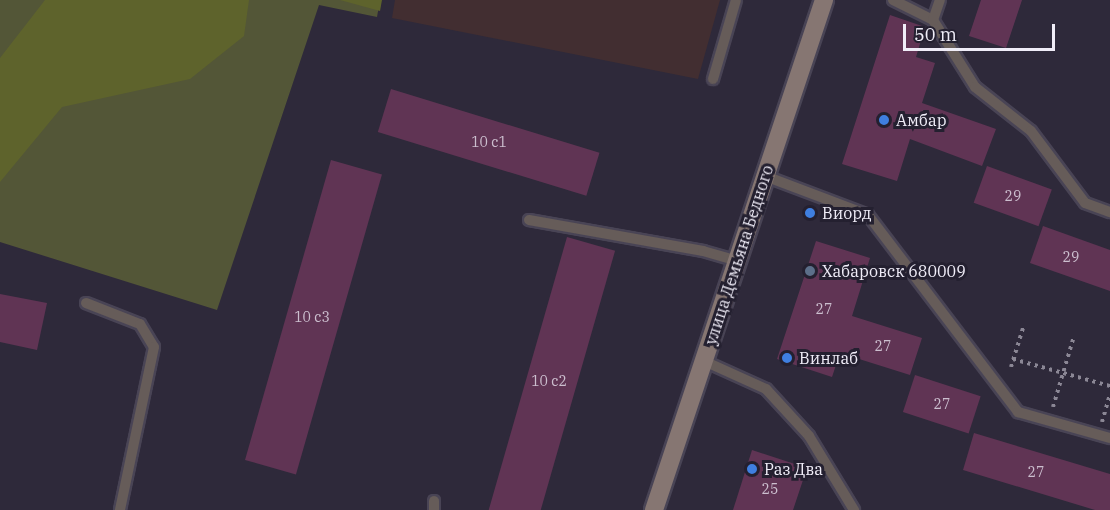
<!DOCTYPE html>
<meta charset="utf-8">
<style>
body{margin:0}
#map{position:relative;width:1110px;height:510px;overflow:hidden;background:#2e293a;font-family:"IBM Plex Serif",serif}
div>[style]{position:absolute}
.industrial>*{inset:0;background:#422e31}
.green>*{inset:0;background:#535637}
.forest>*{inset:0;background:#5e632c}
.building>*{inset:0;background:#603454;transform-origin:0 0}
.path>*{height:4px;margin-top:-2px;transform-origin:0;background:repeating-linear-gradient(90deg,#8b8795 0 3px,transparent 0 7.5px)}
.roads{filter:drop-shadow(2px 0 #494455) drop-shadow(-2px 0 #494455) drop-shadow(0 2px #494455) drop-shadow(0 -2px #494455)}
.lane>*{height:10px;margin:-5px;padding:0 5px;transform-origin:5px;border-radius:5px;background:#665c59}
.secondary>*{height:18px;margin:-9px;padding:0 9px;transform-origin:9px;border-radius:9px;background:#867672}
.dots>*{width:16px;height:16px;translate:-50% -50%;box-sizing:border-box;border:3px solid #242030;border-radius:50%}
span{translate:-50% -50%;white-space:nowrap;text-align:center;line-height:1.15;-webkit-text-stroke:6px #242030;paint-order:stroke}
.number-label{font-size:14px;color:#ccbfcf}
.number-label span{-webkit-text-stroke-width:0}
.poi-label{font-size:16px;color:#f0edf8}
.left{translate:0 -50%;text-align:left}
.street-label{font-size:16px;color:#f0edf8}
.scale{position:absolute;left:903px;top:24px;width:152px;height:27px;box-sizing:border-box;border:3px solid #f0edf8;border-top:0;padding-left:8px;font-size:18px;line-height:21px;white-space:nowrap;color:#f0edf8;-webkit-text-stroke:4px #242030;paint-order:stroke}
</style>
<div id="map">
<div class="industrial">
<i style="clip-path:polygon(395px 0,720px 0,698px 79px,392px 18px)"></i>
</div>
<div class="green">
<i style="clip-path:polygon(0 0,380px 0,377px 17px,319px 5px,217px 310px,0 242px)"></i>
</div>
<div class="forest">
<i style="clip-path:polygon(45px 0,249px 0,244px 36px,190px 79px,62px 107px,0 182px,0 58px)"></i>
<i style="clip-path:polygon(340px 0,382px 0,380px 11px)"></i>
</div>
<div class="building">
<i style="clip-path:polygon(981px 0,1022px 0,1006px 48px,969px 36px)"></i>
<i style="clip-path:polygon(890px 15px,925px 27px,916px 57px,935px 63px,922px 103px,996px 129px,982px 166px,910px 139px,897px 181px,842px 164px)"></i>
<i style="left:391px;top:89px;width:218px;height:45px;rotate:17deg"></i>
<i style="left:331px;top:160px;width:53px;height:312px;rotate:16deg"></i>
<i style="left:987px;top:166px;width:69px;height:39px;rotate:20deg"></i>
<i style="clip-path:polygon(1043px 226px,1110px 250px,1110px 291px,1030px 263px)"></i>
<i style="left:567px;top:237px;width:50px;height:285px;rotate:16deg"></i>
<i style="clip-path:polygon(816px 241px,870px 258px,852px 316px,922px 338px,910px 375px,840px 353px,832px 377px,777px 359px)"></i>
<i style="clip-path:polygon(0 294px,47px 303px,37px 350px,0 342px)"></i>
<i style="left:915px;top:375px;width:69px;height:39px;rotate:18deg"></i>
<i style="clip-path:polygon(974px 433px,1110px 474px,1110px 510px,1095px 510px,963px 470px)"></i>
<i style="clip-path:polygon(752px 450px,807px 468px,793px 510px,733px 510px)"></i>
</div>
<div class="path">
<i style="left:1013px;top:359px;width:101px;rotate:15.6deg"></i>
<i style="left:1011px;top:367px;width:41px;rotate:-72.9deg"></i>
<i style="left:1053px;top:407px;width:74px;rotate:-73.5deg"></i>
<i style="left:1102px;top:422px;width:29px;rotate:-74deg"></i>
</div>
<div class="roads">
<div class="lane">
<i style="left:893px;top:0;width:45px;rotate:26.6deg"></i>
<i style="left:933px;top:20px;width:79px;rotate:57.9deg"></i>
<i style="left:975px;top:87px;width:71px;rotate:38.2deg"></i>
<i style="left:1031px;top:131px;width:90px;rotate:53.1deg"></i>
<i style="left:1085px;top:203px;width:27px;rotate:20deg"></i>
<i style="left:933px;top:20px;width:21px;rotate:-71deg"></i>
<i style="left:713px;top:79px;width:82px;rotate:-73.8deg"></i>
<i style="left:765px;top:176px;width:110px;rotate:20.7deg"></i>
<i style="left:868px;top:215px;width:248px;rotate:52.7deg"></i>
<i style="left:1018px;top:412px;width:96px;rotate:15.8deg"></i>
<i style="left:529px;top:220px;width:177px;rotate:10.1deg"></i>
<i style="left:703px;top:251px;width:35px;rotate:16deg"></i>
<i style="left:86px;top:303px;width:58px;rotate:21.3deg"></i>
<i style="left:140px;top:324px;width:27px;rotate:59deg"></i>
<i style="left:154px;top:347px;width:167px;rotate:101.8deg"></i>
<i style="left:704px;top:361px;width:68px;rotate:24.3deg"></i>
<i style="left:766px;top:389px;width:64px;rotate:47.5deg"></i>
<i style="left:809px;top:436px;width:87px;rotate:58.7deg"></i>
<i style="left:434px;top:501px;width:9px;rotate:90deg"></i>
</div>
<div class="secondary">
<i style="left:654px;top:510px;width:538px;rotate:-71.57deg"></i>
</div>
</div>
<div class="dots">
<i style="left:884px;top:120px;background:#3f7fe0"></i>
<i style="left:810px;top:213px;background:#3f7fe0"></i>
<i style="left:810px;top:271px;background:#5c6f8a"></i>
<i style="left:787px;top:358px;background:#3f7fe0"></i>
<i style="left:752px;top:469px;background:#3f7fe0"></i>
</div>
<div class="number-label">
<span style="left:489px;top:142px">10 с1</span>
<span style="left:1013px;top:196px">29</span>
<span style="left:1071px;top:257px">29</span>
<span style="left:824px;top:309px">27</span>
<span style="left:312px;top:317px">10 с3</span>
<span style="left:883px;top:346px">27</span>
<span style="left:549px;top:381px">10 с2</span>
<span style="left:942px;top:404px">27</span>
<span style="left:1036px;top:472px">27</span>
<span style="left:770px;top:489px">25</span>
</div>
<div class="poi-label">
<span class="left" style="left:896px;top:120px">Амбар</span>
<span class="left" style="left:822px;top:213px">Виорд</span>
<span class="left" style="left:822px;top:271px">Хабаровск 680009</span>
<span class="left" style="left:799px;top:358px">Винлаб</span>
<span class="left" style="left:764px;top:469px">Раз Два</span>
</div>
<div class="street-label">
<span style="left:739px;top:255px;rotate:-72deg">улица Демьяна Бедного</span>
</div>
<div class="scale">50 m</div>
</div>
